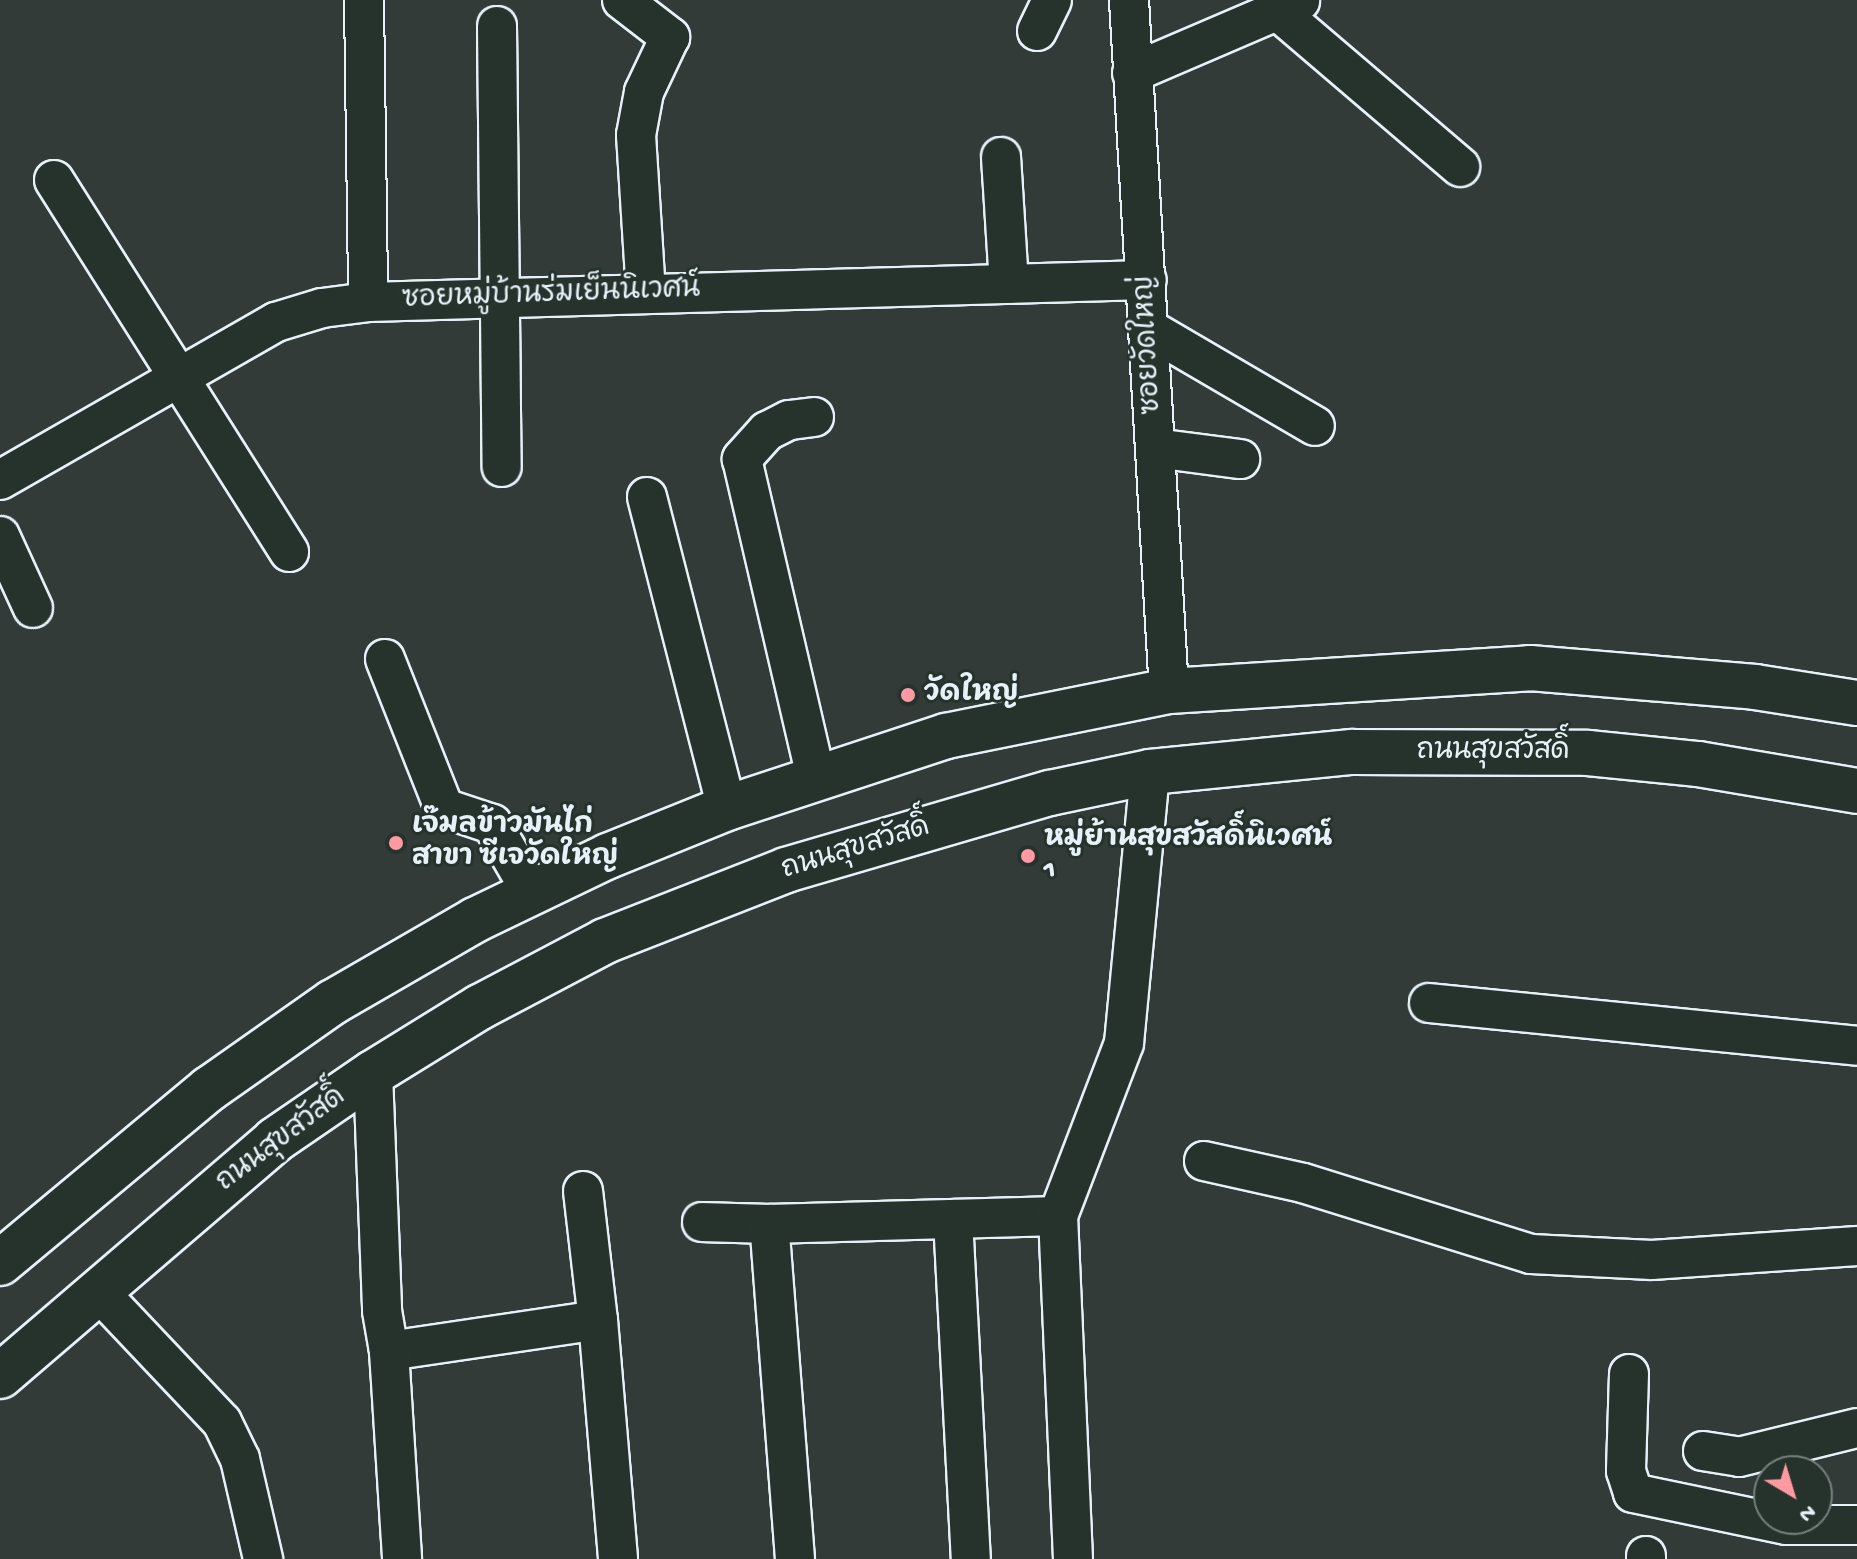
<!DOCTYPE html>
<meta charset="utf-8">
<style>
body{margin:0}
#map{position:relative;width:1857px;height:1559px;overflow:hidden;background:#323b37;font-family:"Gochi Hand","Playpen Sans Thai",sans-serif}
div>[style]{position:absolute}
.roads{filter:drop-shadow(2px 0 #e8f1f8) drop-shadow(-2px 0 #e8f1f8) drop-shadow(0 2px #e8f1f8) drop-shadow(0 -2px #e8f1f8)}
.minor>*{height:38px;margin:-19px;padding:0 19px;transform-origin:19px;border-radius:19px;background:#26332d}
.major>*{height:44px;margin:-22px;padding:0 22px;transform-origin:22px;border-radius:22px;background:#26332d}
.dots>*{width:22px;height:22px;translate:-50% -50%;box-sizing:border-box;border:4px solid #26332d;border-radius:50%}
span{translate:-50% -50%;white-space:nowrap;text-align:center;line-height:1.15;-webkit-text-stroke:6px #26332d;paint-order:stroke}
.street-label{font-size:28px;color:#e8f1f8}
.poi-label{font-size:28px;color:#e8f1f8;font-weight:700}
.left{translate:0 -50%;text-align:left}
.north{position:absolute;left:1753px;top:1455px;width:80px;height:80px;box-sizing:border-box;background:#26332d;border:2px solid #747f7e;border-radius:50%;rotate:142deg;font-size:22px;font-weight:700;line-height:32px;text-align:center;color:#e8f1f8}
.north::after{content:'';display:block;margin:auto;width:28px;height:36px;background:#ff9aa2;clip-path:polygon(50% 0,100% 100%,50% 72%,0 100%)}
</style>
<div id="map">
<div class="roads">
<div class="minor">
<i style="left:364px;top:0;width:302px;rotate:89.2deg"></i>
<i style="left:622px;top:0;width:61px;rotate:37.6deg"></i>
<i style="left:670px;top:37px;width:61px;rotate:115.3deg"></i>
<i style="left:644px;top:92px;width:44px;rotate:100.5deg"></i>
<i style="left:636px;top:135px;width:158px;rotate:86.4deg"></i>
<i style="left:1129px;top:0;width:692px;rotate:86.69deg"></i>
<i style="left:1280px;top:13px;width:237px;rotate:40.5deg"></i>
<i style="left:497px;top:26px;width:441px;rotate:89.4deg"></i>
<i style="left:1037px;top:31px;width:34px;rotate:-64deg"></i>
<i style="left:1132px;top:73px;width:183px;rotate:-23.2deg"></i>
<i style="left:1001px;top:157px;width:127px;rotate:86.4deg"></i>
<i style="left:54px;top:180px;width:440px;rotate:57.7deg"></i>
<i style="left:1149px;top:329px;width:192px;rotate:30.3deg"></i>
<i style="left:814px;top:417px;width:25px;rotate:173deg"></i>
<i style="left:789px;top:420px;width:25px;rotate:153deg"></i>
<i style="left:767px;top:431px;width:38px;rotate:132deg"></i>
<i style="left:742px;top:459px;width:326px;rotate:76.9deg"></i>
<i style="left:1155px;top:448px;width:86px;rotate:7.4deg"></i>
<i style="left:0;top:480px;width:318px;rotate:-29.8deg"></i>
<i style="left:276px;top:322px;width:48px;rotate:-16.9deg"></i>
<i style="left:322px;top:308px;width:46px;rotate:-7.4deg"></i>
<i style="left:368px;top:302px;width:779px;rotate:-1.62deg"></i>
<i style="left:647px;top:497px;width:321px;rotate:75.6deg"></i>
<i style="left:0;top:536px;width:79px;rotate:65.4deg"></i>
<i style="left:385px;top:659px;width:160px;rotate:68.4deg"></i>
<i style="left:444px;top:808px;width:51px;rotate:18.4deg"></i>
<i style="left:492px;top:824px;width:80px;rotate:59.9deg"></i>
<i style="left:1429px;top:1003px;width:430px;rotate:5.7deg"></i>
<i style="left:373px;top:1073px;width:238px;rotate:87.8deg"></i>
<i style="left:382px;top:1311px;width:41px;rotate:80.1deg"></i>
<i style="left:389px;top:1351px;width:211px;rotate:-8.4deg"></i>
<i style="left:598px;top:1320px;width:240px;rotate:85.2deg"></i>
<i style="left:1204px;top:1161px;width:101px;rotate:12.5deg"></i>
<i style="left:1303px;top:1183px;width:239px;rotate:17.3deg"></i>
<i style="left:1531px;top:1254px;width:121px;rotate:2.8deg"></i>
<i style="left:1652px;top:1260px;width:205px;rotate:-3.9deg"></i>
<i style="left:583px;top:1191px;width:130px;rotate:83.4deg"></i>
<i style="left:953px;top:1219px;width:340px;rotate:87deg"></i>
<i style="left:702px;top:1222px;width:67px;rotate:1.7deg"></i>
<i style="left:99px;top:1292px;width:179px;rotate:46.6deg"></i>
<i style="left:222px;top:1422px;width:41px;rotate:64.1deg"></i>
<i style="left:240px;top:1459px;width:103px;rotate:77deg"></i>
<i style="left:389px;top:1351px;width:208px;rotate:86.4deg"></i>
<i style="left:1629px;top:1374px;width:97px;rotate:91.8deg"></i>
<i style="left:1626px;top:1471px;width:23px;rotate:72deg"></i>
<i style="left:1633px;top:1493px;width:156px;rotate:11.8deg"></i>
<i style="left:1786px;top:1525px;width:71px"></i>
<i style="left:1703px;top:1451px;width:36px;rotate:9deg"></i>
<i style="left:1739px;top:1457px;width:122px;rotate:-13.8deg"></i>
<i style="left:1646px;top:1556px;width:3px;rotate:90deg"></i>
<i style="left:795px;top:1559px;width:336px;rotate:-94.4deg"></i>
<i style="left:769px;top:1224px;width:289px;rotate:-1.6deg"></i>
<i style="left:1073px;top:1559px;width:343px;rotate:-92.5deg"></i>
<i style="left:1058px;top:1216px;width:185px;rotate:-69.1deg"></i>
<i style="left:1124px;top:1043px;width:272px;rotate:-84.5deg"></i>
</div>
<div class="major">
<i style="left:0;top:1263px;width:272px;rotate:-39.8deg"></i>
<i style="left:209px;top:1089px;width:151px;rotate:-35.1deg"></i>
<i style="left:333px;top:1002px;width:164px;rotate:-30deg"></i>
<i style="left:475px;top:920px;width:148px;rotate:-25.7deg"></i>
<i style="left:608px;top:856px;width:128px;rotate:-22deg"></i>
<i style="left:727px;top:808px;width:231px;rotate:-18.2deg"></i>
<i style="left:946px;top:736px;width:227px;rotate:-11.4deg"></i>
<i style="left:1169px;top:691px;width:362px;rotate:-3.6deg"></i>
<i style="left:1530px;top:668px;width:226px;rotate:4.8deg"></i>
<i style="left:1755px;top:687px;width:103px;rotate:8.9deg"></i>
<i style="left:0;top:1376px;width:362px;rotate:-40.6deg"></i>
<i style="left:275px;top:1140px;width:119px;rotate:-34.4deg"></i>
<i style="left:373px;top:1073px;width:126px;rotate:-31.7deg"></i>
<i style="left:480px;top:1007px;width:141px;rotate:-27.8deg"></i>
<i style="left:605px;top:941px;width:194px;rotate:-21.4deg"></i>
<i style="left:786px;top:870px;width:275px;rotate:-16.3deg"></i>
<i style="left:1050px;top:793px;width:102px;rotate:-11.9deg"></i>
<i style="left:1150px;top:772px;width:203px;rotate:-5.7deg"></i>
<i style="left:1352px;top:752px;width:236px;rotate:0.2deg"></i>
<i style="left:1588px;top:753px;width:111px;rotate:5.7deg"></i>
<i style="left:1698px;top:764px;width:161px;rotate:9.6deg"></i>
</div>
</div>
<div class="dots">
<i style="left:908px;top:695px;background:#ff9aa2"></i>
<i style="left:396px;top:843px;background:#ff9aa2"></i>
<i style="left:1028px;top:856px;background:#ff9aa2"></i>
</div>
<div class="street-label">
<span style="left:551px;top:296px;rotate:-2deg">ซอยหมู่บ้านร่มเย็นนิเวศน์</span>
<span style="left:1150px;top:345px;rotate:-93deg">ซอยวัดใหญ่</span>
<span style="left:1493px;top:753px">ถนนสุขสวัสดิ์</span>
<span style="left:856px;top:850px;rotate:-17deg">ถนนสุขสวัสดิ์</span>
<span style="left:282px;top:1141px;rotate:-37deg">ถนนสุขสวัสดิ์</span>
</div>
<div class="poi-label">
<span class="left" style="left:924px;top:695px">วัดใหญ่</span>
<span class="left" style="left:412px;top:843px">เจ๊มลข้าวมันไก่<br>สาขา ซีเจวัดใหญ่</span>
<span class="left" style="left:1044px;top:856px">หมู่ย้านสุขสวัสดิ์นิเวศน์<br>1</span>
</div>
<div class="north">N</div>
</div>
